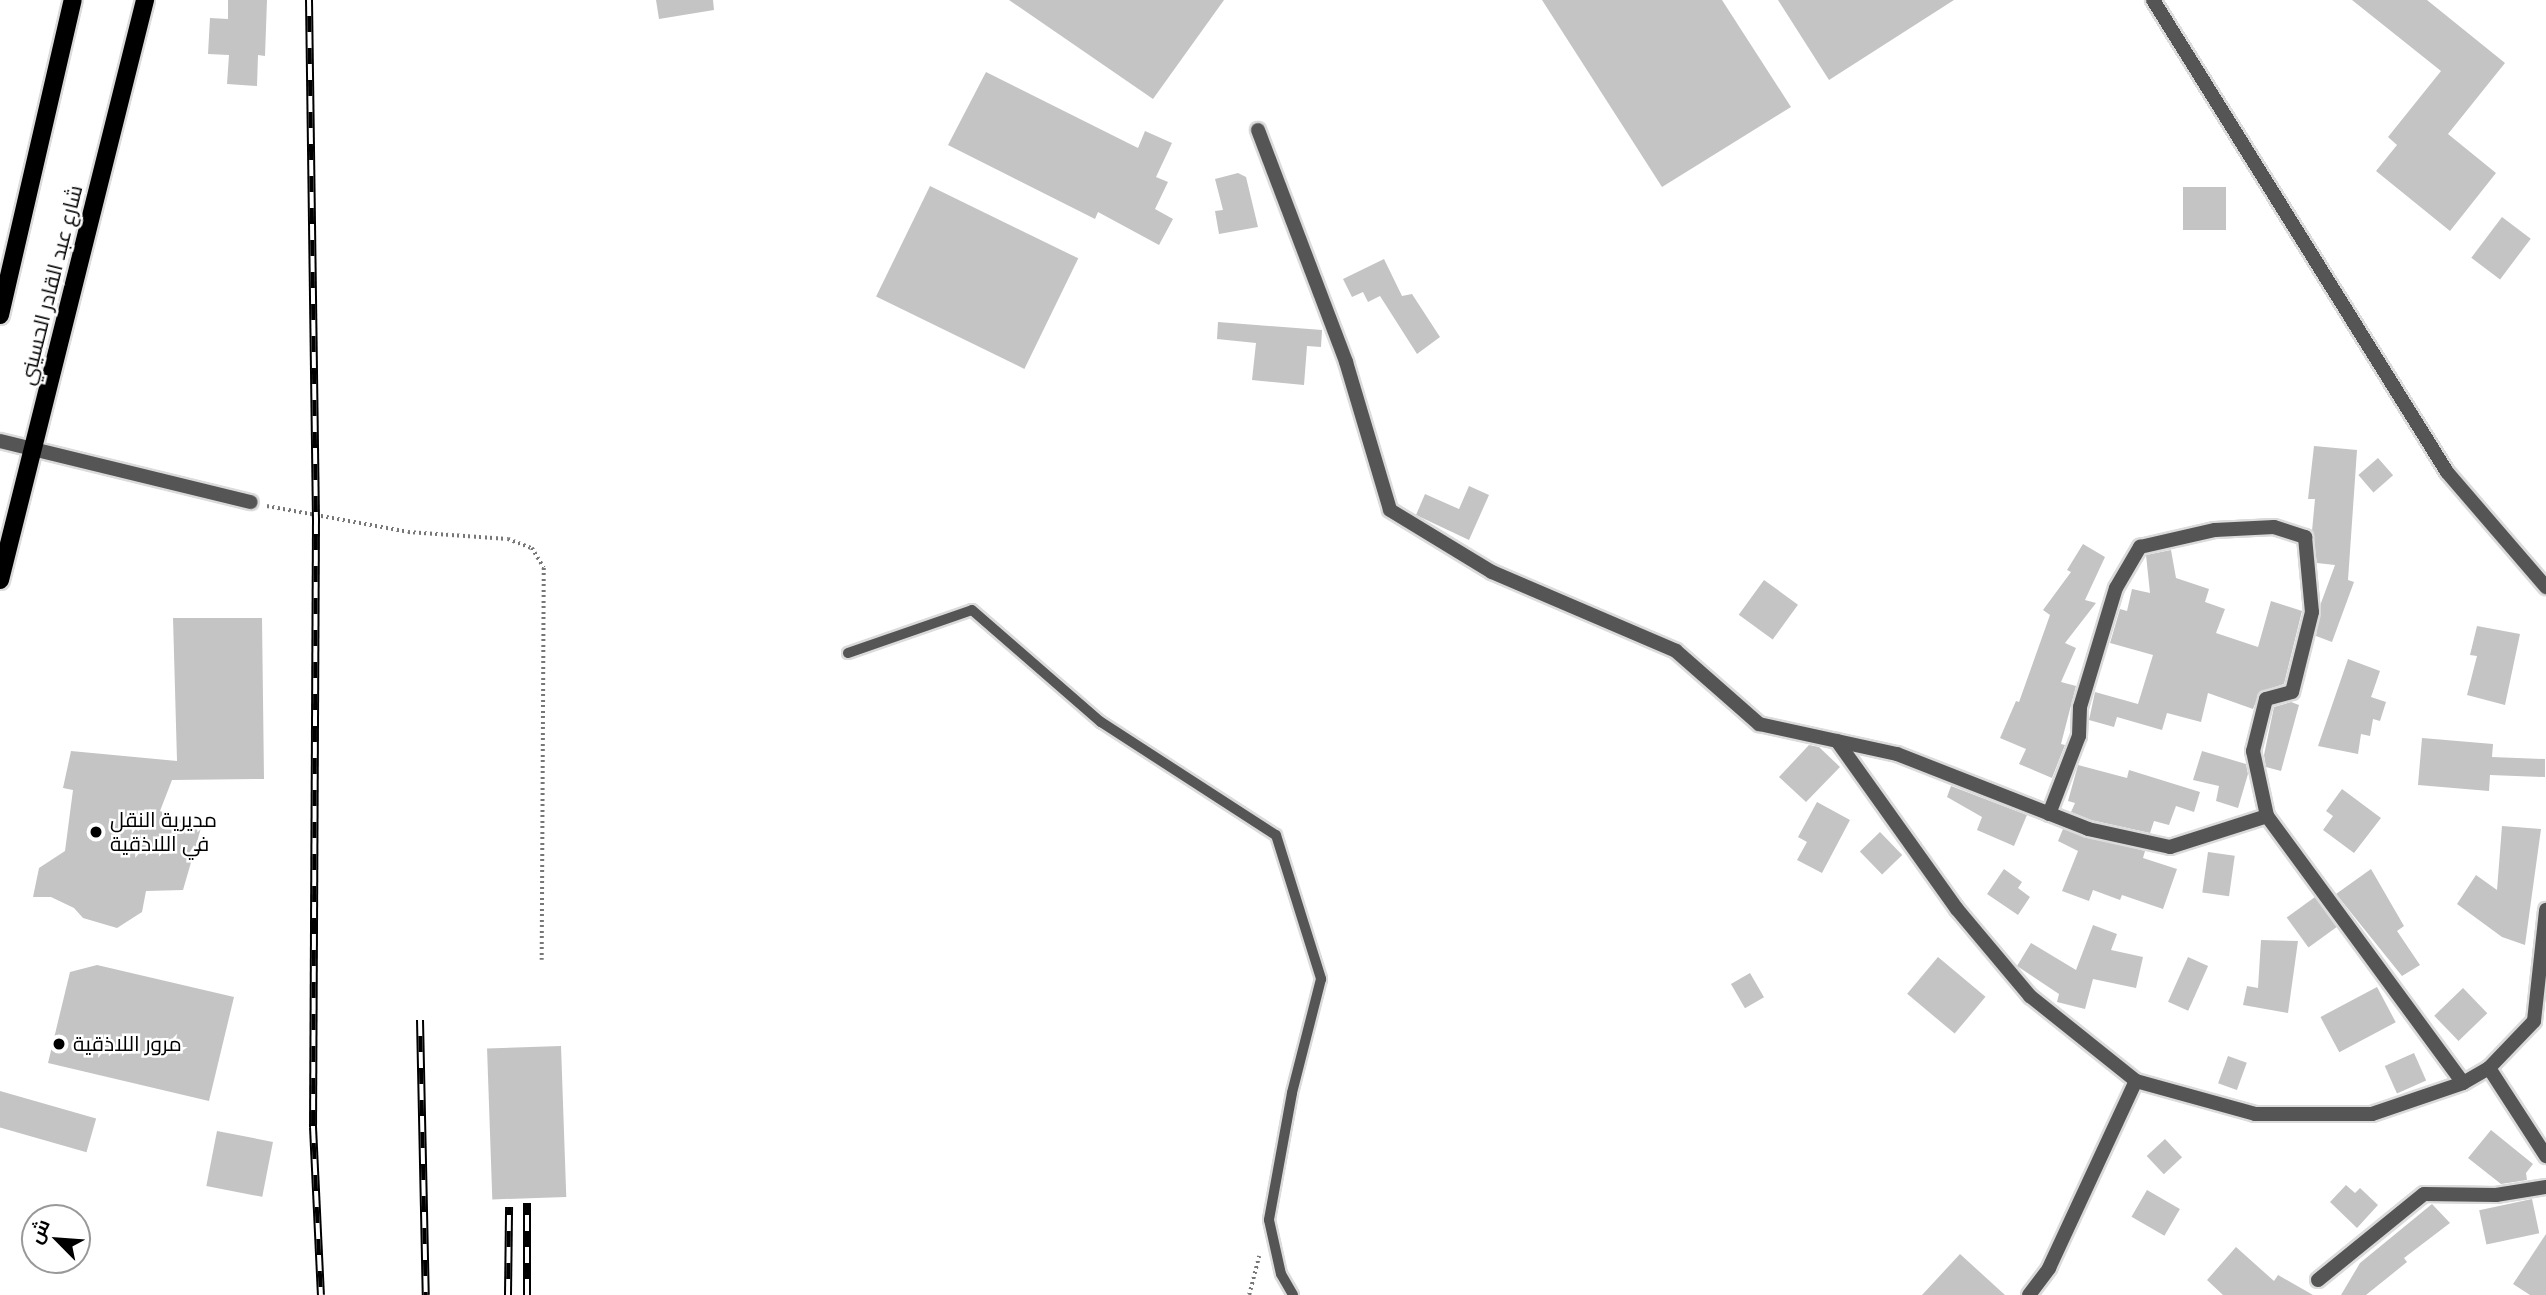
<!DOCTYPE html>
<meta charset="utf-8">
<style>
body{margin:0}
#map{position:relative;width:2546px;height:1295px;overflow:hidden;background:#fff;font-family:Raleway,Cairo,sans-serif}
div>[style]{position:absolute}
.building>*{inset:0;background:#c4c4c4;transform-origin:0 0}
.path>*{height:3.5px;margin-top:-1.75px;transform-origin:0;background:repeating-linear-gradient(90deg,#777 0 2px,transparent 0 5.5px)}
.roads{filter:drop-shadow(2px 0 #dbdbdb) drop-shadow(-2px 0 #dbdbdb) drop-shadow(0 2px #dbdbdb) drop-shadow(0 -2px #dbdbdb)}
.lane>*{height:10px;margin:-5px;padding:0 5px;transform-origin:5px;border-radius:5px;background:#555}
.street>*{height:14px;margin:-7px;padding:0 7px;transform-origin:7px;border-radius:7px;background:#555}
.primary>*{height:18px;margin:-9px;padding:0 9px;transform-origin:9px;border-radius:9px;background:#000}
.rail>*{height:8px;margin-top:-4px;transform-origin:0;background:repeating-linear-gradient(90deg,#fff 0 16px,#000 0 32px);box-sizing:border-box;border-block:2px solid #000}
.dots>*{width:19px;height:19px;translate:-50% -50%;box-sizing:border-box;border:4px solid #fff;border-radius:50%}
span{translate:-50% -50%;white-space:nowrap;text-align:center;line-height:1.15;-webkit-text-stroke:5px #fff;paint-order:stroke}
.street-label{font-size:21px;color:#000}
.poi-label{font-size:21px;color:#000}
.left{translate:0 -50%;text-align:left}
.north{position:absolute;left:21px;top:1204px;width:70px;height:70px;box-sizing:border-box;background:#fff;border:2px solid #999;border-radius:50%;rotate:295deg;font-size:19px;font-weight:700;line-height:28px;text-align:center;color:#000}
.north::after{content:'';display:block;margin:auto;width:24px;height:32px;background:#000;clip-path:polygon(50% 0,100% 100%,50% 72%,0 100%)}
</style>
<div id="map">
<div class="building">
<i style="clip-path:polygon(228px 0,267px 0,265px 56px,258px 55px,257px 86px,227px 84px,229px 55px,208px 54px,210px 18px,228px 19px)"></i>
<i style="clip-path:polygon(656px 0,713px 0,714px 10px,659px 19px)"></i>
<i style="clip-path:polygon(1009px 0,1224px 0,1153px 99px)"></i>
<i style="clip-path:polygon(1542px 0,1722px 0,1791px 107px,1662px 187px)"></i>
<i style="clip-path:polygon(1778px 0,1954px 0,1829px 80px)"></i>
<i style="clip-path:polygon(2352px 0,2427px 0,2505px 63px,2448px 134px,2496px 173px,2450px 231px,2376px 171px,2397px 145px,2388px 137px,2441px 71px)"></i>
<i style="clip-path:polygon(986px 72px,1138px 148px,1145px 131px,1172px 143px,1156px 177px,1168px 182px,1155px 209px,1173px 219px,1159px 245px,1098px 212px,1095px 219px,948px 145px)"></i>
<i style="clip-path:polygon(1238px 173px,1246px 177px,1258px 227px,1219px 234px,1215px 211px,1223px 210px,1215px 179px)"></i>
<i style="left:930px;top:186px;width:165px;height:123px;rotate:26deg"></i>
<i style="left:2226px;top:187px;width:43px;height:43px;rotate:90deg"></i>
<i style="left:2502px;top:217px;width:36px;height:51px;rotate:37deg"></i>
<i style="clip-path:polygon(1384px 259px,1402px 296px,1412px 294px,1440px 337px,1417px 354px,1380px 296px,1368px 302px,1363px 292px,1352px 297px,1343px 279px)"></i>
<i style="clip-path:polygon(1218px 322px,1322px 330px,1321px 347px,1307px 346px,1304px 385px,1252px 380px,1256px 343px,1217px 339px)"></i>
<i style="clip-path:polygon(2314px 446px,2357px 450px,2348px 580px,2354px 582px,2332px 642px,2316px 636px,2321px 603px,2335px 565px,2317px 563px,2312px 531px,2315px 499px,2308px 499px)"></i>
<i style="left:2378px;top:458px;width:23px;height:26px;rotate:49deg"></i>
<i style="clip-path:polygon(1469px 486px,1489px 495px,1469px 540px,1416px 515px,1425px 494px,1459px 509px)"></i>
<i style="clip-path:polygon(2083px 544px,2105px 557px,2085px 600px,2096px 603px,2065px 643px,2076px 648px,2061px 682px,2076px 686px,2061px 744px,2065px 745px,2052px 778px,2019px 764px,2026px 749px,2000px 738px,2016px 701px,2019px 702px,2050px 615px,2043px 610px,2071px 572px,2067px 570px)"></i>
<i style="clip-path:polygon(2171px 550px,2176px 578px,2209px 589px,2205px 602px,2225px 609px,2216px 633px,2258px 647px,2271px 601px,2302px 611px,2284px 684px,2260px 692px,2253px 709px,2208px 693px,2201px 722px,2167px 713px,2162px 730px,2117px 717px,2114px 727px,2089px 720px,2095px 692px,2138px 704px,2153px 655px,2110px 643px,2120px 609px,2127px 611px,2132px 589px,2150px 593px,2146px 555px)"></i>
<i style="left:1764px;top:580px;width:42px;height:43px;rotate:36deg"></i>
<i style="clip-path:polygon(173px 618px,262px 618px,264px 779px,172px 780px,160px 811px,201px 828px,183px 890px,146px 891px,142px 912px,117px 928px,83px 918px,74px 908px,51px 897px,33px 897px,39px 868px,65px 851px,73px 790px,63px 788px,71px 751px,177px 761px)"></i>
<i style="clip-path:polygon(2477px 626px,2520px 634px,2505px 705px,2467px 695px,2477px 656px,2470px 655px)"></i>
<i style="clip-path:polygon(2348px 659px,2380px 671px,2371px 697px,2386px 702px,2380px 721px,2373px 719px,2370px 736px,2361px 734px,2358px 754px,2318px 746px)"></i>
<i style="clip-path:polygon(2291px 702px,2299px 705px,2281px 771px,2266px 767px,2264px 755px,2274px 707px)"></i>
<i style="clip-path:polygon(2422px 738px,2493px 744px,2492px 757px,2545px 759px,2545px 777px,2490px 775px,2489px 791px,2418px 785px)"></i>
<i style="clip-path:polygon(1809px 745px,1819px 747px,1840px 767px,1806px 802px,1779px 777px)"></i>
<i style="clip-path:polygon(2202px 751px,2246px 764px,2248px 774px,2238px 808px,2216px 801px,2219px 786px,2193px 780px)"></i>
<i style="clip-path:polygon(2078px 765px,2127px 778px,2129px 770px,2200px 792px,2194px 812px,2176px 806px,2169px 825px,2154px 821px,2150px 833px,2091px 820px,2071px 812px,2075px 803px,2068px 801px)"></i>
<i style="clip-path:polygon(1951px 786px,2027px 815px,2014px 846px,1977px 830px,1982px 817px,1947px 797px)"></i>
<i style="clip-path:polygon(2342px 789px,2381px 818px,2354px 853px,2323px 830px,2333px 816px,2326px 811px)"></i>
<i style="clip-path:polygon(1817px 802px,1850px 820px,1822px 873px,1797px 860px,1807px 842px,1798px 837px)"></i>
<i style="clip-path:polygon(2502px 826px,2541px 829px,2525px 945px,2502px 937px,2457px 904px,2476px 875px,2497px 890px)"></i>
<i style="clip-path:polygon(2063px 829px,2145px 851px,2143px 858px,2177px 869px,2163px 909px,2122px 895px,2120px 900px,2093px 890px,2089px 901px,2062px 891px,2078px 851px,2058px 841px)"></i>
<i style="left:1880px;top:832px;width:32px;height:28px;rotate:46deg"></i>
<i style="left:2208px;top:852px;width:27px;height:41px;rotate:8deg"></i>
<i style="clip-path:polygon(2004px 869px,2022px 882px,2018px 888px,2030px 897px,2018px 915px,1987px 894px)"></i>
<i style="clip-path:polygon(2371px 869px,2404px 926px,2397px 931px,2420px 965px,2402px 976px,2336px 894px)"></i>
<i style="left:2315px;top:897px;width:37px;height:35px;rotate:54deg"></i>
<i style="clip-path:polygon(2093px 925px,2117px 934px,2111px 950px,2143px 957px,2136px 988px,2093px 979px,2085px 1009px,2057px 1002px,2059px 994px,2017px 966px,2031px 943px,2076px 970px)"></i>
<i style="clip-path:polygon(2261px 940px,2298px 941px,2288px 1013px,2243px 1005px,2247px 986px,2258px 988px)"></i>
<i style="left:1938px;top:957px;width:62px;height:48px;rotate:40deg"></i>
<i style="left:2188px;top:957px;width:22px;height:49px;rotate:24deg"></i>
<i style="clip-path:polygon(97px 965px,234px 997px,209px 1101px,48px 1063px,70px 972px)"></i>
<i style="left:1750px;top:973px;width:28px;height:22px;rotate:60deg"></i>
<i style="left:2377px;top:987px;width:40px;height:64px;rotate:62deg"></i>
<i style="left:2463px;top:988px;width:35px;height:40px;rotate:46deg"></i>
<i style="left:561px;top:1046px;width:151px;height:74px;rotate:88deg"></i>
<i style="left:2414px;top:1053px;width:30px;height:32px;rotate:66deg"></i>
<i style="left:2228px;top:1056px;width:20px;height:29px;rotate:20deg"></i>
<i style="left:0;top:1091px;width:100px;height:35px;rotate:16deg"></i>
<i style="clip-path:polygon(2491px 1130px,2533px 1164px,2526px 1173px,2527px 1180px,2501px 1184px,2468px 1158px)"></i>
<i style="left:217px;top:1131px;width:57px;height:56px;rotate:11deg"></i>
<i style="left:2165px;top:1139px;width:25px;height:25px;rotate:47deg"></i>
<i style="clip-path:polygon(2346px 1185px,2355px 1193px,2360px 1188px,2378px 1205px,2357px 1228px,2330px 1202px)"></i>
<i style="left:2147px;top:1190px;width:38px;height:31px;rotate:30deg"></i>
<i style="left:2532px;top:1199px;width:35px;height:54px;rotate:78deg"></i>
<i style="clip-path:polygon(2432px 1204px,2450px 1223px,2404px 1258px,2407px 1262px,2366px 1295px,2341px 1295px,2360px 1263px)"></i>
<i style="clip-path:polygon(2546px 1234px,2546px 1295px,2530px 1295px,2513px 1284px)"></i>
<i style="clip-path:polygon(2236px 1247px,2274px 1281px,2278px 1275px,2313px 1295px,2223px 1295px,2207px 1280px)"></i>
<i style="clip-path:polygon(1960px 1254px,2005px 1295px,1922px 1295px)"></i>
</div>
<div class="path">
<i style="left:267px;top:506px;width:143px;rotate:10.4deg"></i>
<i style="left:408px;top:532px;width:100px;rotate:4deg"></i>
<i style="left:508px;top:539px;width:26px;rotate:21deg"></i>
<i style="left:532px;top:548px;width:23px;rotate:59deg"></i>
<i style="left:544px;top:568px;width:392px;rotate:90.3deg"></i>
<i style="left:1249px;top:1295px;width:40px;rotate:-75.6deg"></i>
</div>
<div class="roads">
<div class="lane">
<i style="left:848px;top:653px;width:131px;rotate:-19.1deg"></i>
<i style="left:972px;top:610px;width:171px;rotate:41deg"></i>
<i style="left:1101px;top:722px;width:208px;rotate:32.9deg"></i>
<i style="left:1276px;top:835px;width:151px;rotate:72.6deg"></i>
<i style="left:1321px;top:979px;width:118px;rotate:104.3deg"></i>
<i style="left:1292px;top:1093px;width:129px;rotate:100.3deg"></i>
<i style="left:1269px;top:1220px;width:55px;rotate:77.5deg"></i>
<i style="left:1281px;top:1274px;width:24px;rotate:60deg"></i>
</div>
<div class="street">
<i style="left:2153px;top:0;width:556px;rotate:58.08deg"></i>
<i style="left:2447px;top:472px;width:152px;rotate:49.3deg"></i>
<i style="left:1258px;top:130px;width:248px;rotate:69.2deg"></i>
<i style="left:1346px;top:362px;width:154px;rotate:73.4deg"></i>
<i style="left:1390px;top:510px;width:119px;rotate:31.3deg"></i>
<i style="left:1492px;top:572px;width:200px;rotate:23.2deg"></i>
<i style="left:1676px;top:651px;width:111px;rotate:41.3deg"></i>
<i style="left:1759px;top:724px;width:141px;rotate:12.3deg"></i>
<i style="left:1897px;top:754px;width:205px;rotate:21.4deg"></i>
<i style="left:2088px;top:829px;width:84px;rotate:12.4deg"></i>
<i style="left:2170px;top:847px;width:102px;rotate:-17.7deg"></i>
<i style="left:2267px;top:816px;width:331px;rotate:53.7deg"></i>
<i style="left:2463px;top:1083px;width:30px;rotate:-30deg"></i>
<i style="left:2489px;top:1068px;width:105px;rotate:57.1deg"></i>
<i style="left:0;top:441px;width:258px;rotate:13.7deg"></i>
<i style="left:1837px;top:741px;width:206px;rotate:54.5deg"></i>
<i style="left:1957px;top:909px;width:114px;rotate:50deg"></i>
<i style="left:2030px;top:996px;width:136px;rotate:38.7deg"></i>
<i style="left:2049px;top:814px;width:84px;rotate:-69deg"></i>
<i style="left:2079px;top:736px;width:29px;rotate:-88deg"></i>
<i style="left:2080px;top:707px;width:124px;rotate:-73.2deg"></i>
<i style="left:2116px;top:588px;width:48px;rotate:-59.7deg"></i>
<i style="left:2140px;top:547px;width:77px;rotate:-12.8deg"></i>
<i style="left:2215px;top:530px;width:59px;rotate:-2.9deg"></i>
<i style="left:2274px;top:527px;width:33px;rotate:18deg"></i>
<i style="left:2305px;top:537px;width:75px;rotate:84.7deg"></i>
<i style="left:2312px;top:612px;width:82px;rotate:104deg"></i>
<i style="left:2292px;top:692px;width:27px;rotate:165deg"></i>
<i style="left:2266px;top:699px;width:54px;rotate:104deg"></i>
<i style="left:2253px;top:751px;width:66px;rotate:77.8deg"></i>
<i style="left:2489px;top:1068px;width:65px;rotate:-46.2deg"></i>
<i style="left:2534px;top:1021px;width:112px;rotate:-83.8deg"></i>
<i style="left:2318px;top:1280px;width:136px;rotate:-39.1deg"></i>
<i style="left:2424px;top:1194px;width:72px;rotate:0.8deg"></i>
<i style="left:2496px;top:1195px;width:51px;rotate:-9.1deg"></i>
<i style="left:2029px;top:1295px;width:34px;rotate:-53deg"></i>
<i style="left:2049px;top:1268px;width:206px;rotate:-65.1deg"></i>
<i style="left:2136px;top:1081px;width:123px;rotate:15.5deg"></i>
<i style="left:2255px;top:1114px;width:117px"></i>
<i style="left:2372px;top:1114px;width:96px;rotate:-18.8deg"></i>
</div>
<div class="primary">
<i style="left:0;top:315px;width:323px;rotate:-77deg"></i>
<i style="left:0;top:580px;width:598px;rotate:-75.96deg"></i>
</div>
</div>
<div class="rail">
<i style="left:309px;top:0;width:518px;rotate:89.23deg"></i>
<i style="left:316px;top:518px;width:609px;rotate:90.28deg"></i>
<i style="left:313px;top:1127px;width:168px;rotate:87.3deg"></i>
<i style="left:420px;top:1020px;width:275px;rotate:88.8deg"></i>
<i style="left:508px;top:1295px;width:88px;rotate:-89.3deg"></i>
<i style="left:527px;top:1295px;width:92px;rotate:-90deg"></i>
</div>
<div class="dots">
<i style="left:96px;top:832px;background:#000"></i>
<i style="left:59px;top:1044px;background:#000"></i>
</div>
<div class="street-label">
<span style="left:51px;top:285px;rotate:-76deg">شارع عبد القادر الحسيني</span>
</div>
<div class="poi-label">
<span class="left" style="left:110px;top:832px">مديرية النقل<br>في اللاذقية</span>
<span class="left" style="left:73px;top:1044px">مرور اللاذقية</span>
</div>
<div class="north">ش</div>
</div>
